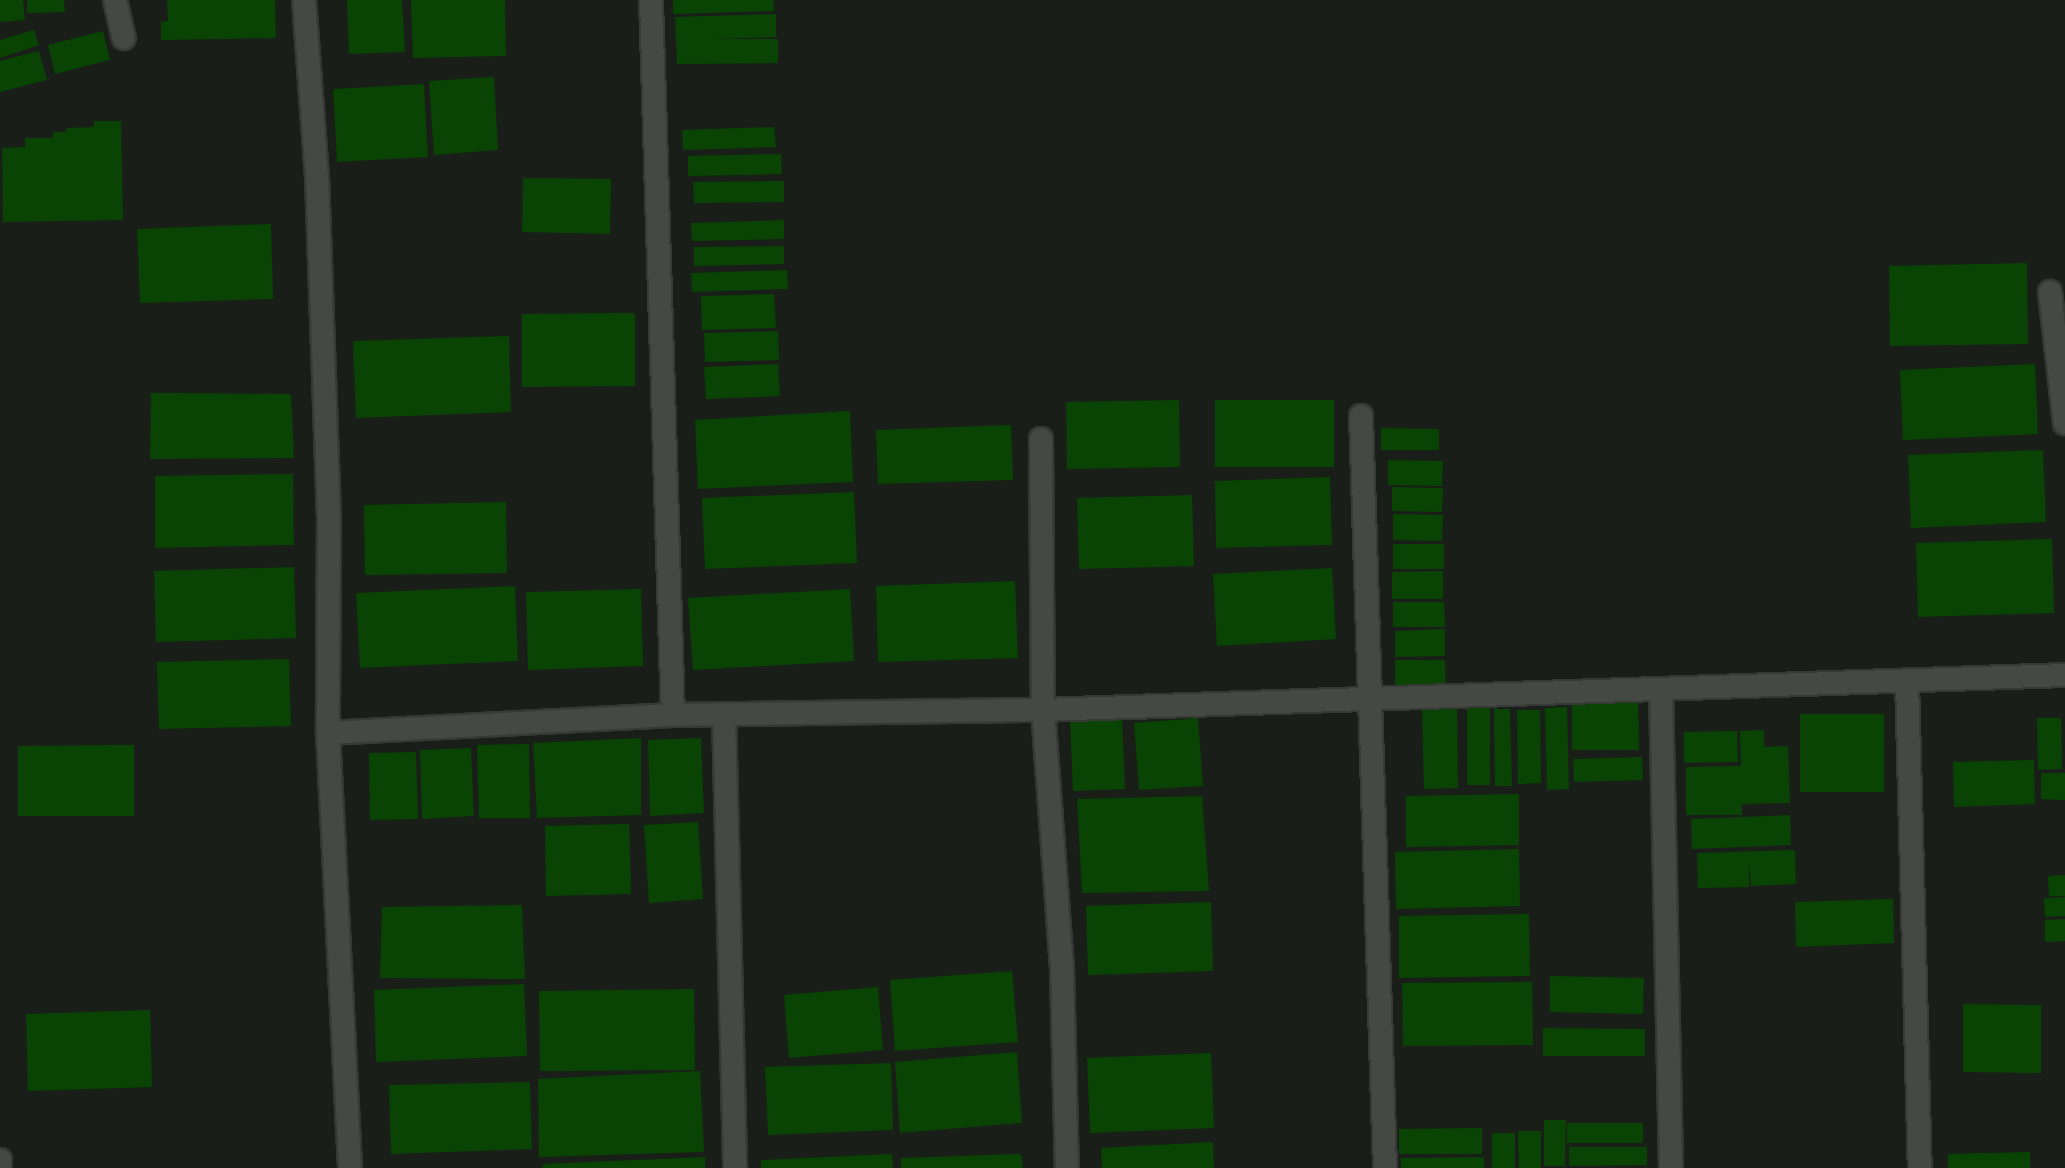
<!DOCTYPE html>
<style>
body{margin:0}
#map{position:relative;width:2065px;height:1168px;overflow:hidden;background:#191e18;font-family:"Roboto Condensed",sans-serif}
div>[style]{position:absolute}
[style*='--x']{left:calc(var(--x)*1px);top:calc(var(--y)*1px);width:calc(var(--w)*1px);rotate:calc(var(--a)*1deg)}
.building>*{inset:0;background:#094404}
.roads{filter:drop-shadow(2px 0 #363935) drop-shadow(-2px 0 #363935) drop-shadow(0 2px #363935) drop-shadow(0 -2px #363935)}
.minor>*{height:22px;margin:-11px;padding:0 11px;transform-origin:11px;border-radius:11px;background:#444a43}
span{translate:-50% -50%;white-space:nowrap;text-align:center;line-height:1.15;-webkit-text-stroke:8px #10150f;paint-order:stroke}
</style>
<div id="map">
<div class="building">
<i style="clip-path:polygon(0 0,23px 0,25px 20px,0 22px)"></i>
<i style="clip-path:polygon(27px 0,64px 0,65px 12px,27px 13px)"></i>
<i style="clip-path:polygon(167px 0,275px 0,276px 38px,161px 40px,161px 22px,168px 21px)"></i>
<i style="clip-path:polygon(347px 0,402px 0,405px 52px,349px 54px)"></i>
<i style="clip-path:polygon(411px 0,505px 0,506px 56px,413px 58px)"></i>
<i style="clip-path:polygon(673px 0,773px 0,774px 11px,673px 14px)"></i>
<i style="clip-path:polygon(776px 14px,776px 37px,712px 39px,778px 39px,778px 63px,677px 64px,675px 17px)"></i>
<i style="clip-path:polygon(34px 30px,39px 45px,0 58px,0 40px)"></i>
<i style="clip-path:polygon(103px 31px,110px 60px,55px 74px,48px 45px)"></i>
<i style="clip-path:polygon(39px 51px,47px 80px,0 92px,0 61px)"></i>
<i style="clip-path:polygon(494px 77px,498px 150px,434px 155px,429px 81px)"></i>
<i style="clip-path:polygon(424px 84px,428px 157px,337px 162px,333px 89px)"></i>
<i style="clip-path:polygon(94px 121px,121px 121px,123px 220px,3px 222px,2px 148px,25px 147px,25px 138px,53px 138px,53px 132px,66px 132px,66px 128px,94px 127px)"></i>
<i style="clip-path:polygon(774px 127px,776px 147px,683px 150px,682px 130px)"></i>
<i style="clip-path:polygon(781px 154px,782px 174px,688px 176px,688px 156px)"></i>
<i style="clip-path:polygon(523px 178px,611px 179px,610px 234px,522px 232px)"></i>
<i style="clip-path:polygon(784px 181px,784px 202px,694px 203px,693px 182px)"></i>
<i style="clip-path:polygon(784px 220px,784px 239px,692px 241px,691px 223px)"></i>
<i style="clip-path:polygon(271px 224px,273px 299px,140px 303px,137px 229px)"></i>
<i style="clip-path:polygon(784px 246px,784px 264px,694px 266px,694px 247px)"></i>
<i style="clip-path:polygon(2027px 263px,2028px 344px,1890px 346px,1889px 266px)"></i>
<i style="clip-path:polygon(787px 270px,788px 289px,692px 292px,691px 273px)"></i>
<i style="clip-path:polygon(774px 294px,776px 328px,702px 330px,701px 296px)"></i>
<i style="clip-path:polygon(635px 313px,635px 386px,522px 387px,522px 314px)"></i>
<i style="clip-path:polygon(778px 331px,779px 360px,705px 362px,704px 333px)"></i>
<i style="clip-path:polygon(509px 336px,511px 412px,356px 418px,353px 341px)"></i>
<i style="clip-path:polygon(778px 364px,780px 396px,706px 399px,704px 367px)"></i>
<i style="clip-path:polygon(2035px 364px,2038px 434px,1903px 440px,1900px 370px)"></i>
<i style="clip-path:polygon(151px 393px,291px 394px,294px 458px,150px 459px)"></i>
<i style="clip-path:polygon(1179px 400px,1180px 467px,1067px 469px,1066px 402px)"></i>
<i style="clip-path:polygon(1215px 400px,1334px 400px,1334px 467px,1215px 467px)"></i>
<i style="clip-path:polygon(850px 411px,853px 482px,698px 489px,695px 420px)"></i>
<i style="clip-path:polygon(1011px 425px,1013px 480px,878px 484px,876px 430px)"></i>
<i style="clip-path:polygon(1381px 428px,1439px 429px,1439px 450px,1381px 450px)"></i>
<i style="clip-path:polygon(2043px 450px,2046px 522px,1911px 528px,1908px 455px)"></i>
<i style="clip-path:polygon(1388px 460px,1443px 461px,1442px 486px,1388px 485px)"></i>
<i style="clip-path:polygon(293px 474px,294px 545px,155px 548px,155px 476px)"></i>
<i style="clip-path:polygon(1330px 477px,1332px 545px,1216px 548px,1215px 481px)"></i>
<i style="clip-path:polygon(1392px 487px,1443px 488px,1442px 512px,1392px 511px)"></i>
<i style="clip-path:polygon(854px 492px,857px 563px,705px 569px,702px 498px)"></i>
<i style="clip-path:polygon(1192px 495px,1194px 566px,1079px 569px,1077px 498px)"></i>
<i style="clip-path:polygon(506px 502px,507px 573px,365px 575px,364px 505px)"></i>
<i style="clip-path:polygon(1393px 514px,1443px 515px,1442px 541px,1393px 540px)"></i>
<i style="clip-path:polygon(2052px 539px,2054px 613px,1918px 617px,1916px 543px)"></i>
<i style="clip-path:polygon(1393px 544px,1444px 544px,1444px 569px,1393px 569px)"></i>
<i style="clip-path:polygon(294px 567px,296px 638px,156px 642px,154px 571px)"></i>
<i style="clip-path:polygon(1332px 568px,1336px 639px,1217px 646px,1213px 574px)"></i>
<i style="clip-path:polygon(1443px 571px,1443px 599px,1392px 599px,1392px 572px)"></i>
<i style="clip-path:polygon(1015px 581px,1018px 658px,878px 662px,876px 586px)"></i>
<i style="clip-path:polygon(515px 586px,518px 661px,360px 668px,356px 593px)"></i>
<i style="clip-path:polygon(641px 589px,643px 666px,528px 670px,526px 592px)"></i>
<i style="clip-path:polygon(850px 589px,854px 661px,693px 670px,688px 598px)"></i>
<i style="clip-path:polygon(1393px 602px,1444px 602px,1445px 627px,1393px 627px)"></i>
<i style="clip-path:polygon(1445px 629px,1445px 656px,1395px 657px,1395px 631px)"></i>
<i style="clip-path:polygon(289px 659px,291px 726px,159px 729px,157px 662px)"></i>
<i style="clip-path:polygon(1395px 660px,1445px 660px,1446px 690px,1395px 690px)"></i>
<i style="clip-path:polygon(1572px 699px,1638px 699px,1639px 750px,1572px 750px)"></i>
<i style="clip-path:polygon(1467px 706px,1490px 706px,1490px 785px,1467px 785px)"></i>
<i style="clip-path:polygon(1422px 707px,1457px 707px,1458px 788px,1424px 789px)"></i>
<i style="clip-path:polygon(1567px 707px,1569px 789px,1547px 790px,1545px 708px)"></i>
<i style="clip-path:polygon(1494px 709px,1510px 709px,1512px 786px,1495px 786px)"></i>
<i style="clip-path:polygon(1517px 710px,1540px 710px,1541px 783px,1518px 784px)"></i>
<i style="clip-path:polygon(1800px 714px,1884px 714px,1884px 792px,1800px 792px)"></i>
<i style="clip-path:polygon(1122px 716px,1125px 789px,1073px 791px,1070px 718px)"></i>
<i style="clip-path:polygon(1198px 718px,1203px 786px,1139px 790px,1134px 723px)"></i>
<i style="clip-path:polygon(2037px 718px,2061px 718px,2062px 769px,2038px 770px)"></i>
<i style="clip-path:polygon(1764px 730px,1764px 747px,1788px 746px,1790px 803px,1742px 804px,1742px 815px,1686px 815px,1686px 767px,1741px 766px,1740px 731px)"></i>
<i style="clip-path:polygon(1737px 731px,1738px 762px,1684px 763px,1684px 732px)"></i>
<i style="clip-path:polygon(641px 738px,641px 815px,537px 818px,533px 743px)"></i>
<i style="clip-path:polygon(701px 738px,704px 813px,650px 816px,648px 740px)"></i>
<i style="clip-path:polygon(529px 744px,530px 818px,479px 818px,477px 745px)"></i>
<i style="clip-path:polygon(134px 745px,134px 816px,18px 816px,18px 746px)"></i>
<i style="clip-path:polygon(471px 748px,474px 816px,422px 819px,420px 750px)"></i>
<i style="clip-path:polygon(416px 752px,418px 819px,370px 820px,369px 753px)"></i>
<i style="clip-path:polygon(1642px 757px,1643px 780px,1574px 782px,1573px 759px)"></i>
<i style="clip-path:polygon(2034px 760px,2035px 804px,1954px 807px,1953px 762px)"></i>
<i style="clip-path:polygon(2041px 773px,2065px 773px,2065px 800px,2041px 799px)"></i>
<i style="clip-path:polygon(1519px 794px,1519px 845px,1406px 847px,1406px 796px)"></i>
<i style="clip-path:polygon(1202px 796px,1209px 891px,1082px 893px,1077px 799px)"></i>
<i style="clip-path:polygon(1790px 815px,1791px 845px,1692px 849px,1691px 819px)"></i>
<i style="clip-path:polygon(698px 822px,703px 899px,649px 903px,644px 825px)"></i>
<i style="clip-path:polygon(629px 824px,631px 894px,546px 896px,545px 826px)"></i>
<i style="clip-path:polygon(1519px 849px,1520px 906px,1396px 909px,1395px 852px)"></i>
<i style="clip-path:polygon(1795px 850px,1796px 884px,1751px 886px,1749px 861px,1749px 887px,1698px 888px,1697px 853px)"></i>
<i style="clip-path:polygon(2065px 875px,2065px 896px,2049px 896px,2048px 876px)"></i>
<i style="clip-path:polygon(2065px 897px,2065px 916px,2045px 917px,2044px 898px)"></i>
<i style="clip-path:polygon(1893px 899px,1894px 943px,1796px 947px,1795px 902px)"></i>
<i style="clip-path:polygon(1211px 902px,1213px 971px,1088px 975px,1086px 906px)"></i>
<i style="clip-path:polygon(522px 905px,525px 979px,380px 978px,382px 907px)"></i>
<i style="clip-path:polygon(1529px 914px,1530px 976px,1399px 978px,1399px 916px)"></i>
<i style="clip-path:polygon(2065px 919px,2065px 941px,2045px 942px,2045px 920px)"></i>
<i style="clip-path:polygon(1012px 971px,1018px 1042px,895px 1051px,890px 980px)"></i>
<i style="clip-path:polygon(1550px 976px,1644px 978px,1643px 1014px,1550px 1012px)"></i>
<i style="clip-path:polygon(1532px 982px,1533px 1045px,1403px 1046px,1402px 983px)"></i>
<i style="clip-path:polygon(524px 984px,527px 1056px,376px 1062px,374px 990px)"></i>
<i style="clip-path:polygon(878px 987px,883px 1050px,789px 1058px,784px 995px)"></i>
<i style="clip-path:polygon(694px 989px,695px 1070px,540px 1071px,539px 991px)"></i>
<i style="clip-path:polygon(1963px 1004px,2041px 1005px,2041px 1073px,1963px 1072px)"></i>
<i style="clip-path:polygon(150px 1010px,152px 1087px,28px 1091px,26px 1014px)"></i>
<i style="clip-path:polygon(1543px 1028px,1645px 1029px,1645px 1056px,1543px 1056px)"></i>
<i style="clip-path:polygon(1017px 1052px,1022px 1123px,900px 1133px,895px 1062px)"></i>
<i style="clip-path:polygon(1211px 1053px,1214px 1128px,1090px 1133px,1087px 1058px)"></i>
<i style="clip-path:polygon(891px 1063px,893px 1130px,768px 1135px,765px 1067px)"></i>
<i style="clip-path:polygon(700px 1071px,704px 1152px,539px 1157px,538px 1079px)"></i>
<i style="clip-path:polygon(530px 1082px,532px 1149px,391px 1154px,389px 1085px)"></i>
<i style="clip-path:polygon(1544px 1120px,1566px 1120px,1565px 1166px,1544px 1166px)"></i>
<i style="clip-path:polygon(1567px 1123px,1643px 1123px,1643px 1143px,1567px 1143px)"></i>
<i style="clip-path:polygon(1482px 1128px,1482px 1154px,1399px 1154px,1399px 1129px)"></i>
<i style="clip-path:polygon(1518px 1131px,1541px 1131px,1541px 1168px,1519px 1168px)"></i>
<i style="clip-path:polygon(1492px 1133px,1515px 1133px,1515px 1168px,1492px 1168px)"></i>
<i style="clip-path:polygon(1213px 1142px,1214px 1168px,1102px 1168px,1101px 1148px)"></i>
<i style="clip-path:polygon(1569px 1147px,1647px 1147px,1647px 1165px,1569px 1166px)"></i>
<i style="clip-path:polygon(2030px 1152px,2030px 1168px,1948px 1168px,1948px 1154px)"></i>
<i style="clip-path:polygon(892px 1154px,893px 1168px,761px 1168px,761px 1160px)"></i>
<i style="clip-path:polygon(1021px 1154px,1023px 1168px,901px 1168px,901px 1158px)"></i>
<i style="clip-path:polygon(705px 1157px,705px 1168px,543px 1168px,543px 1164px)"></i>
<i style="clip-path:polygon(1484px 1157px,1484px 1168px,1401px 1168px,1401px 1158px)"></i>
</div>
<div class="roads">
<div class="minor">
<i style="--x:115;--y:0;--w:39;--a:77"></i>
<i style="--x:304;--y:0;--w:176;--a:85.8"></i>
<i style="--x:317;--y:176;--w:337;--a:88"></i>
<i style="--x:329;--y:513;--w:220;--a:90.3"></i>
<i style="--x:328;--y:733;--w:436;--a:87.1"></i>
<i style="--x:651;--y:0;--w:715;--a:88.24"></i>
<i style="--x:673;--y:715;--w:370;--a:-0.8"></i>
<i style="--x:1043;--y:710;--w:260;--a:85.8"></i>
<i style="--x:1062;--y:969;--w:199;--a:88.6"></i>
<i style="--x:2050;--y:292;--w:132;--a:83.5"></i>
<i style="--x:1361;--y:416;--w:752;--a:88.17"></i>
<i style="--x:1041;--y:439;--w:271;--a:89.6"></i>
<i style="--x:1043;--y:710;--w:1023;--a:-1.96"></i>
<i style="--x:1907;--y:680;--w:488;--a:88.5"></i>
<i style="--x:1661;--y:689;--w:479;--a:88.8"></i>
<i style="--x:724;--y:714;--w:454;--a:88.6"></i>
<i style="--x:328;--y:733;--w:345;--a:-3"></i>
<i style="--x:0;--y:1160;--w:8;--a:90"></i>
</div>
</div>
</div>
